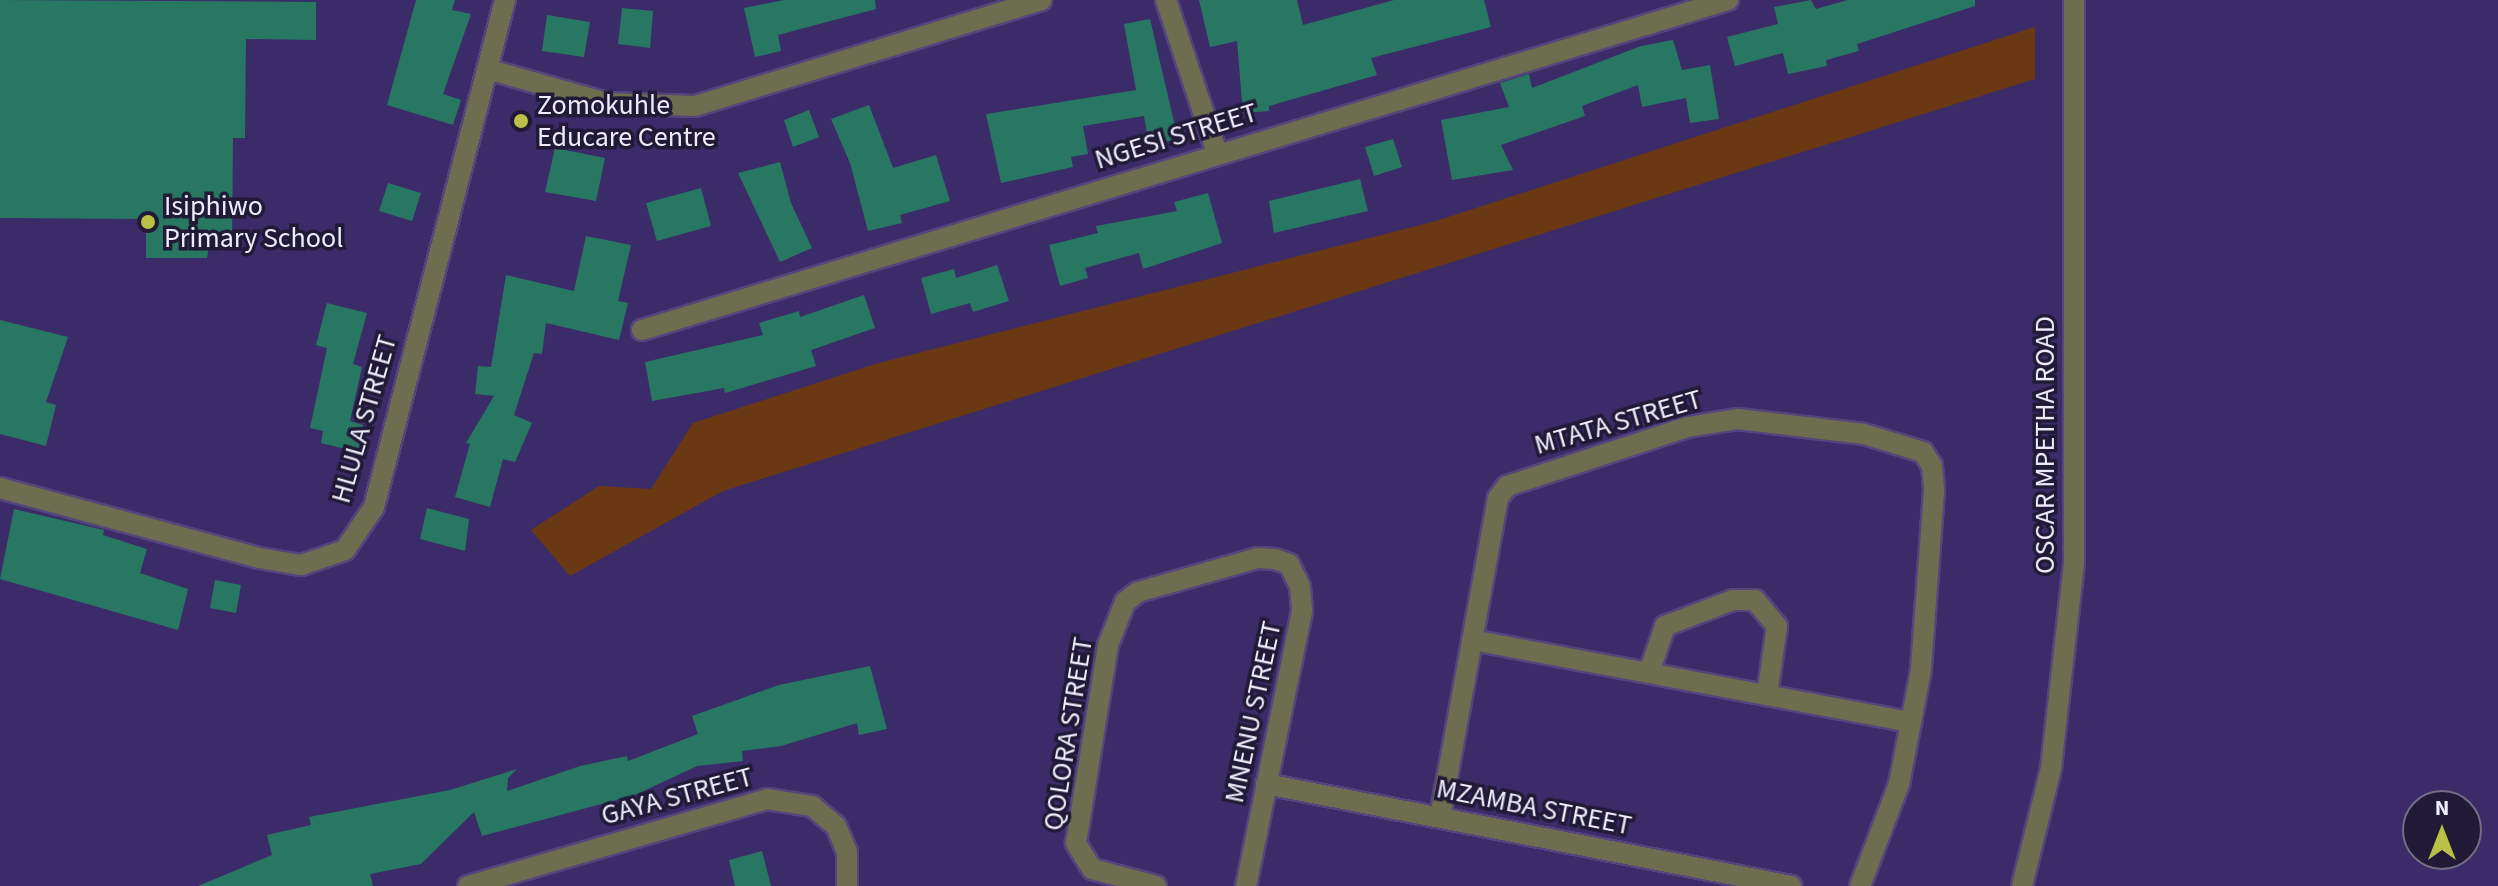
<!DOCTYPE html>
<style>
body{margin:0}
#map{position:relative;width:2498px;height:886px;overflow:hidden;background:#3b2b69;font-family:"Source Sans 3",sans-serif}
div>[style]{position:absolute}
[style*='--x']{left:calc(var(--x)*1px);top:calc(var(--y)*1px);width:calc(var(--w)*1px);rotate:calc(var(--a)*1deg)}
.green>*{inset:0;background:#6b3814}
.building>*{inset:0;background:#287762}
.roads{filter:drop-shadow(2px 0 #54467d) drop-shadow(-2px 0 #54467d) drop-shadow(0 2px #54467d) drop-shadow(0 -2px #54467d)}
.minor>*{height:20px;margin:-10px;padding:0 10px;transform-origin:10px;border-radius:10px;background:#6c6e4f}
.dots>*{width:22px;height:22px;translate:-50% -50%;box-sizing:border-box;border:4px solid #201a36;border-radius:50%}
span{translate:-50% -50%;white-space:nowrap;text-align:center;line-height:1.15;-webkit-text-stroke:7px #201a36;paint-order:stroke}
.poi-label{font-size:28px;color:#eeecfb}
.left{translate:0 -50%;text-align:left}
.street-label{font-size:28px;color:#eeecfb}
.north{position:absolute;left:2402px;top:790px;width:80px;height:80px;box-sizing:border-box;background:#201a36;border:2px solid #726e85;border-radius:50%;rotate:0deg;font-size:22px;font-weight:700;line-height:32px;text-align:center;color:#eeecfb}
.north::after{content:'';display:block;margin:auto;width:28px;height:36px;background:#bac045;clip-path:polygon(50% 0,100% 100%,50% 72%,0 100%)}
</style>
<div id="map">
<div class="green">
<i style="clip-path:polygon(2035px 27px,2035px 79px,723px 491px,570px 576px,531px 530px,599px 486px,651px 489px,693px 423px,875px 364px,1436px 221px)"></i>
</div>
<div class="building">
<i style="clip-path:polygon(0 0,316px 2px,316px 40px,246px 39px,245px 138px,233px 138px,232px 245px,210px 242px,207px 258px,146px 258px,146px 219px,0 218px)"></i>
<i style="clip-path:polygon(416px 0,455px 0,452px 10px,471px 14px,443px 94px,461px 100px,453px 125px,387px 105px)"></i>
<i style="clip-path:polygon(784px 0,875px 0,876px 9px,778px 35px,781px 51px,755px 57px,744px 8px)"></i>
<i style="clip-path:polygon(1199px 0,1297px 0,1303px 25px,1394px 0,1484px 0,1491px 27px,1371px 58px,1377px 75px,1269px 106px,1269px 111px,1243px 113px,1237px 41px,1210px 47px)"></i>
<i style="clip-path:polygon(1811px 0,1816px 9px,1848px 0,1975px 0,1975px 6px,1857px 44px,1859px 51px,1826px 60px,1827px 66px,1788px 74px,1783px 53px,1735px 66px,1727px 37px,1778px 24px,1774px 7px)"></i>
<i style="clip-path:polygon(622px 8px,653px 11px,650px 48px,618px 44px)"></i>
<i style="clip-path:polygon(547px 15px,590px 22px,584px 57px,542px 51px)"></i>
<i style="clip-path:polygon(1150px 19px,1178px 139px,1149px 145px,1144px 116px,1083px 126px,1088px 154px,1071px 157px,1073px 167px,1001px 183px,986px 114px,1136px 90px,1124px 24px)"></i>
<i style="clip-path:polygon(1673px 40px,1682px 70px,1710px 65px,1719px 119px,1690px 123px,1686px 98px,1642px 107px,1638px 85px,1582px 106px,1585px 116px,1501px 145px,1513px 170px,1452px 180px,1441px 120px,1509px 107px,1500px 83px,1529px 74px,1532px 88px,1641px 46px)"></i>
<i style="clip-path:polygon(869px 105px,893px 168px,936px 155px,950px 201px,900px 215px,902px 223px,868px 231px,850px 163px,831px 119px)"></i>
<i style="clip-path:polygon(809px 110px,819px 137px,793px 147px,784px 120px)"></i>
<i style="clip-path:polygon(1393px 139px,1402px 167px,1374px 176px,1365px 147px)"></i>
<i style="clip-path:polygon(555px 148px,605px 158px,596px 201px,545px 192px)"></i>
<i style="clip-path:polygon(780px 162px,791px 203px,812px 248px,780px 262px,738px 173px)"></i>
<i style="clip-path:polygon(1360px 179px,1368px 211px,1274px 233px,1269px 201px)"></i>
<i style="clip-path:polygon(388px 183px,421px 193px,412px 221px,379px 211px)"></i>
<i style="clip-path:polygon(701px 188px,711px 226px,657px 241px,646px 203px)"></i>
<i style="clip-path:polygon(1208px 193px,1222px 243px,1143px 269px,1139px 253px,1085px 268px,1088px 278px,1060px 286px,1049px 245px,1098px 233px,1096px 226px,1177px 211px,1174px 202px)"></i>
<i style="clip-path:polygon(586px 236px,631px 245px,618px 301px,628px 303px,619px 340px,546px 323px,542px 354px,534px 353px,514px 415px,532px 423px,515px 462px,503px 459px,490px 507px,455px 497px,470px 444px,466px 443px,494px 396px,475px 394px,478px 366px,491px 367px,506px 275px,574px 291px)"></i>
<i style="clip-path:polygon(997px 265px,1009px 301px,973px 312px,970px 303px,931px 314px,921px 278px,954px 269px,956px 278px)"></i>
<i style="clip-path:polygon(864px 295px,875px 328px,811px 350px,816px 366px,725px 393px,724px 388px,652px 401px,645px 362px,763px 335px,759px 323px,799px 311px,800px 317px)"></i>
<i style="clip-path:polygon(327px 303px,367px 313px,353px 364px,362px 367px,350px 421px,363px 425px,358px 452px,321px 443px,323px 431px,310px 428px,327px 348px,316px 345px)"></i>
<i style="clip-path:polygon(0 320px,68px 337px,46px 402px,56px 405px,46px 446px,0 434px)"></i>
<i style="clip-path:polygon(427px 508px,469px 519px,465px 551px,420px 539px)"></i>
<i style="clip-path:polygon(14px 509px,104px 530px,103px 535px,147px 549px,140px 573px,188px 589px,178px 630px,0 579px)"></i>
<i style="clip-path:polygon(215px 580px,241px 585px,236px 613px,210px 608px)"></i>
<i style="clip-path:polygon(870px 666px,887px 729px,859px 735px,857px 723px,781px 746px,742px 751px,743px 761px,697px 766px,635px 795px,482px 836px,474px 812px,421px 864px,370px 874px,373px 886px,198px 886px,272px 855px,267px 835px,311px 825px,309px 817px,450px 790px,517px 769px,508px 778px,507px 791px,580px 766px,627px 756px,628px 761px,698px 734px,692px 716px,779px 685px)"></i>
<i style="clip-path:polygon(762px 851px,771px 886px,735px 886px,729px 860px)"></i>
</div>
<div class="roads">
<div class="minor">
<i style="--x:1166;--y:0;--w:161;--a:71.6"></i>
<i style="--x:487;--y:69;--w:124;--a:15.9"></i>
<i style="--x:606;--y:103;--w:89;--a:1.9"></i>
<i style="--x:695;--y:106;--w:362;--a:-17"></i>
<i style="--x:642;--y:330;--w:1135;--a:-16.9"></i>
<i style="--x:0;--y:488;--w:268;--a:15.1"></i>
<i style="--x:259;--y:558;--w:43;--a:9.5"></i>
<i style="--x:301;--y:565;--w:46;--a:-18.8"></i>
<i style="--x:345;--y:550;--w:52;--a:-56"></i>
<i style="--x:374;--y:507;--w:524;--a:-75.51"></i>
<i style="--x:1472;--y:640;--w:447;--a:10.6"></i>
<i style="--x:1649;--y:673;--w:50;--a:-71.2"></i>
<i style="--x:1665;--y:626;--w:73;--a:-20.9"></i>
<i style="--x:1733;--y:600;--w:22;--a:0"></i>
<i style="--x:1755;--y:600;--w:34;--a:50"></i>
<i style="--x:1777;--y:626;--w:70;--a:98.2"></i>
<i style="--x:1266;--y:784;--w:535;--a:10.99"></i>
<i style="--x:1440;--y:817;--w:324;--a:-79.7"></i>
<i style="--x:1498;--y:498;--w:15;--a:-53"></i>
<i style="--x:1507;--y:486;--w:190;--a:-18.1"></i>
<i style="--x:1688;--y:427;--w:51;--a:-9.1"></i>
<i style="--x:1738;--y:419;--w:127;--a:6.8"></i>
<i style="--x:1864;--y:434;--w:62;--a:17"></i>
<i style="--x:1923;--y:452;--w:17;--a:57"></i>
<i style="--x:1932;--y:466;--w:25;--a:85"></i>
<i style="--x:1934;--y:491;--w:179;--a:94.2"></i>
<i style="--x:1921;--y:670;--w:116;--a:100.9"></i>
<i style="--x:1899;--y:784;--w:109;--a:110.9"></i>
<i style="--x:468;--y:886;--w:311;--a:-16.2"></i>
<i style="--x:767;--y:799;--w:46;--a:8.8"></i>
<i style="--x:812;--y:806;--w:31;--a:40"></i>
<i style="--x:836;--y:826;--w:28;--a:67"></i>
<i style="--x:847;--y:852;--w:34;--a:90"></i>
<i style="--x:1156;--y:886;--w:66;--a:-165.1"></i>
<i style="--x:1092;--y:869;--w:31;--a:-122"></i>
<i style="--x:1076;--y:843;--w:201;--a:-80.8"></i>
<i style="--x:1108;--y:645;--w:46;--a:-68.4"></i>
<i style="--x:1125;--y:602;--w:16;--a:-38"></i>
<i style="--x:1138;--y:592;--w:124;--a:-15.9"></i>
<i style="--x:1257;--y:558;--w:18;--a:3"></i>
<i style="--x:1275;--y:559;--w:15;--a:20"></i>
<i style="--x:1289;--y:564;--w:25;--a:64"></i>
<i style="--x:1300;--y:587;--w:24;--a:85"></i>
<i style="--x:1302;--y:611;--w:281;--a:101.5"></i>
<i style="--x:2022;--y:886;--w:122;--a:-76.2"></i>
<i style="--x:2051;--y:768;--w:207;--a:-83.6"></i>
<i style="--x:2074;--y:562;--w:562;--a:-90"></i>
</div>
</div>
<div class="dots">
<i style="left:521px;top:121px;background:#bac045"></i>
<i style="left:148px;top:222px;background:#bac045"></i>
</div>
<div class="poi-label">
<span class="left" style="left:537px;top:121px">Zomokuhle<br>Educare Centre</span>
<span class="left" style="left:164px;top:222px">Isiphiwo<br>Primary School</span>
</div>
<div class="street-label">
<span style="left:1176px;top:136px;rotate:-17deg">NGESI STREET</span>
<span style="left:364px;top:419px;rotate:-74deg">HLULA STREET</span>
<span style="left:1618px;top:422px;rotate:-16deg">MTATA STREET</span>
<span style="left:2045px;top:445px;rotate:-90deg">OSCAR MPETHA ROAD</span>
<span style="left:1253px;top:712px;rotate:-78deg">MNENU STREET</span>
<span style="left:1068px;top:734px;rotate:-81deg">QOLORA STREET</span>
<span style="left:677px;top:796px;rotate:-15deg">GAYA STREET</span>
<span style="left:1534px;top:807px;rotate:11deg">MZAMBA STREET</span>
</div>
<div class="north">N</div>
</div>
